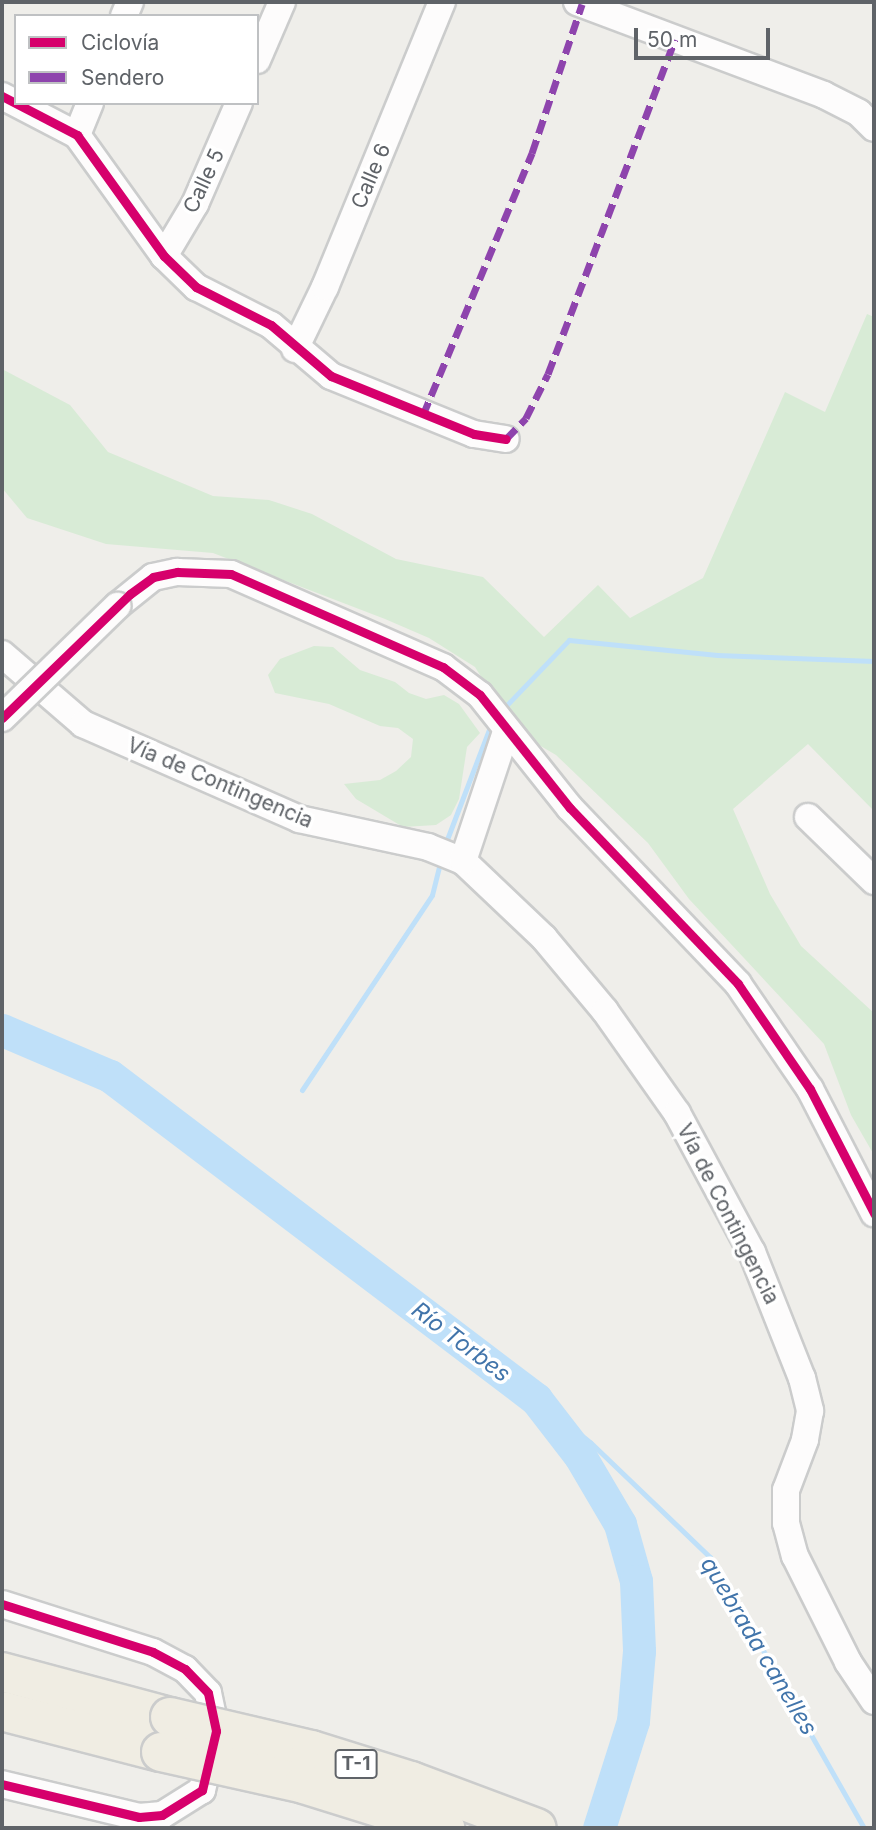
<!DOCTYPE html>
<meta charset="utf-8">
<style>
body{margin:0}
#map{position:relative;width:876px;height:1830px;overflow:hidden;background:#efeeea;font-family:Inter,sans-serif}
div>[style]{position:absolute}
[style*='--x']{left:calc(var(--x)*1px);top:calc(var(--y)*1px);width:calc(var(--w)*1px);rotate:calc(var(--a)*1deg)}
.green>*{inset:0;background:#d8ebd6}
.stream>*{height:5px;margin:-2.5px;padding:0 2.5px;transform-origin:2.5px;border-radius:2.5px;background:#bfe0f9}
.river>*{height:33px;margin:-16.5px;padding:0 16.5px;transform-origin:16.5px;border-radius:16.5px;background:#bfe0f9}
.roads{filter:drop-shadow(2px 0 #cbcccc) drop-shadow(-2px 0 #cbcccc) drop-shadow(0 2px #cbcccc) drop-shadow(0 -2px #cbcccc)}
.minor>*{height:26px;margin:-13px;padding:0 13px;transform-origin:13px;border-radius:13px;background:#fdfcfc}
.highway>*{height:38px;margin:-19px;padding:0 19px;transform-origin:19px;border-radius:19px;background:#f0ede3}
.bridges{filter:drop-shadow(2px 0 #cbcccc) drop-shadow(-2px 0 #cbcccc) drop-shadow(0 2px #cbcccc) drop-shadow(0 -2px #cbcccc)}
.minor-bridge>*{height:26px;margin:-13px;padding:0 13px;transform-origin:13px;border-radius:13px;background:#fdfcfc}
.highway-bridge>*{height:38px;margin:-19px;padding:0 19px;transform-origin:19px;border-radius:19px;background:#f0ede3}
.quiet>*{height:7px;margin-top:-3.5px;transform-origin:0;background:repeating-linear-gradient(90deg,#8e44ad 0 14px,transparent 0 21px)}
.cycleway>*{height:9px;margin:-4.5px;padding:0 4.5px;transform-origin:4.5px;border-radius:4.5px;background:#d6006c}
span{translate:-50% -50%;white-space:nowrap;text-align:center;line-height:1.15;-webkit-text-stroke:7px #fff;paint-order:stroke}
.shield-label span{padding:2px 5px;background:#fff;border:2px solid;border-radius:5px;-webkit-text-stroke-width:0}
.shield-label{font-size:19px;color:#5f6368;font-weight:700}
.street-label{font-size:21px;color:#5f6368}
.water-label{font-size:23px;color:#4174aa;font-style:italic}
.frame{position:absolute;inset:0;border:4px solid #5f6368;pointer-events:none}
.legend{position:absolute;left:14px;top:14px;width:245px;height:91px;box-sizing:border-box;background:#fff;border:2px solid #bfc1c3;margin:0;padding:9px 12px;list-style:none;font-size:21px;color:#5f6368}
.legend li{display:flex;align-items:center;gap:14px;height:35px}
.legend b{width:35px;border:2px solid #bfc1c3}
.scale{position:absolute;left:634px;top:28px;width:136px;height:32px;box-sizing:border-box;border:4px solid #5f6368;border-top:0;padding-left:9px;font-size:21px;line-height:24px;white-space:nowrap;color:#5f6368;-webkit-text-stroke:5px #fff;paint-order:stroke}
</style>
<div id="map">
<div class="green">
<i style="clip-path:polygon(867px 314px,874px 317px,874px 811px,808px 744px,733px 809px,770px 894px,801px 946px,874px 1013px,874px 1155px,851px 1115px,824px 1044px,689px 899px,648px 843px,556px 755px,515px 731px,475px 667px,429px 638px,385px 619px,213px 553px,106px 544px,27px 518px,2px 488px,2px 369px,70px 405px,108px 452px,213px 496px,269px 500px,312px 514px,396px 559px,483px 577px,544px 637px,598px 585px,630px 618px,703px 578px,785px 392px,825px 412px)"></i>
<i style="clip-path:polygon(314px 646px,333px 647px,360px 670px,395px 682px,409px 693px,426px 699px,444px 695px,459px 704px,480px 733px,467px 747px,459px 799px,451px 815px,436px 825px,403px 827px,356px 799px,344px 784px,380px 780px,396px 771px,411px 757px,413px 739px,398px 728px,380px 726px,329px 704px,275px 693px,268px 675px,280px 659px)"></i>
</div>
<div class="stream">
<i style="--x:502;--y:710;--w:97;--a:-46.3"></i>
<i style="--x:569;--y:640;--w:149;--a:5.8"></i>
<i style="--x:717;--y:655;--w:157;--a:2.2"></i>
<i style="--x:446;--y:842;--w:126;--a:-69.1"></i>
<i style="--x:302;--y:1090;--w:234;--a:-56.3"></i>
<i style="--x:432;--y:895;--w:32;--a:-76"></i>
<i style="--x:536;--y:1399;--w:70;--a:38.7"></i>
<i style="--x:591;--y:1443;--w:165;--a:43.8"></i>
<i style="--x:710;--y:1557;--w:312;--a:60.4"></i>
</div>
<div class="river">
<i style="--x:2;--y:1030;--w:117;--a:23.1"></i>
<i style="--x:110;--y:1076;--w:535;--a:37.17"></i>
<i style="--x:536;--y:1399;--w:72;--a:52.3"></i>
<i style="--x:580;--y:1456;--w:79;--a:59.5"></i>
<i style="--x:620;--y:1524;--w:59;--a:74.3"></i>
<i style="--x:636;--y:1581;--w:70;--a:87.5"></i>
<i style="--x:639;--y:1651;--w:70;--a:94.9"></i>
<i style="--x:633;--y:1721;--w:112;--a:107.6"></i>
</div>
<div class="roads">
<div class="minor">
<i style="--x:577;--y:2;--w:264;--a:20.6"></i>
<i style="--x:824;--y:95;--w:39;--a:27"></i>
<i style="--x:859;--y:113;--w:21;--a:45"></i>
<i style="--x:124;--y:16;--w:15;--a:-67"></i>
<i style="--x:257;--y:60;--w:63;--a:-66.7"></i>
<i style="--x:2;--y:96;--w:85;--a:27.5"></i>
<i style="--x:77;--y:135;--w:149;--a:54.3"></i>
<i style="--x:164;--y:256;--w:45;--a:44.1"></i>
<i style="--x:196;--y:287;--w:84;--a:26.9"></i>
<i style="--x:271;--y:325;--w:79;--a:40.4"></i>
<i style="--x:331;--y:376;--w:154;--a:22.1"></i>
<i style="--x:474;--y:434;--w:32;--a:9"></i>
<i style="--x:77;--y:135;--w:35;--a:-68"></i>
<i style="--x:164;--y:256;--w:61;--a:-59.2"></i>
<i style="--x:195;--y:204;--w:110;--a:-66.5"></i>
<i style="--x:295;--y:349;--w:69;--a:-64.2"></i>
<i style="--x:325;--y:287;--w:308;--a:-67.7"></i>
<i style="--x:117;--y:606;--w:46;--a:-38.9"></i>
<i style="--x:153;--y:577;--w:25;--a:-12"></i>
<i style="--x:177;--y:572;--w:54;--a:2.1"></i>
<i style="--x:231;--y:574;--w:232;--a:23.7"></i>
<i style="--x:443;--y:667;--w:46;--a:37.1"></i>
<i style="--x:480;--y:695;--w:144;--a:51.5"></i>
<i style="--x:570;--y:808;--w:243;--a:46.3"></i>
<i style="--x:738;--y:984;--w:127;--a:55.6"></i>
<i style="--x:810;--y:1089;--w:140;--a:62.7"></i>
<i style="--x:2;--y:654;--w:107;--a:40.8"></i>
<i style="--x:83;--y:724;--w:236;--a:23.7"></i>
<i style="--x:299;--y:819;--w:132;--a:12.2"></i>
<i style="--x:428;--y:847;--w:38;--a:22"></i>
<i style="--x:463;--y:861;--w:112;--a:43.5"></i>
<i style="--x:544;--y:938;--w:95;--a:50.1"></i>
<i style="--x:605;--y:1011;--w:125;--a:54.8"></i>
<i style="--x:677;--y:1113;--w:158;--a:61.7"></i>
<i style="--x:752;--y:1252;--w:136;--a:68.4"></i>
<i style="--x:802;--y:1378;--w:34;--a:76"></i>
<i style="--x:810;--y:1411;--w:29;--a:100"></i>
<i style="--x:805;--y:1440;--w:53;--a:110.8"></i>
<i style="--x:786;--y:1490;--w:33;--a:90"></i>
<i style="--x:786;--y:1523;--w:34;--a:75"></i>
<i style="--x:795;--y:1556;--w:119;--a:63.4"></i>
<i style="--x:848;--y:1662;--w:47;--a:56.3"></i>
<i style="--x:808;--y:817;--w:92;--a:44.1"></i>
<i style="--x:463;--y:861;--w:136;--a:-71.6"></i>
<i style="--x:2;--y:1604;--w:158;--a:17.6"></i>
<i style="--x:153;--y:1652;--w:36;--a:28"></i>
<i style="--x:185;--y:1669;--w:33;--a:46"></i>
<i style="--x:208;--y:1693;--w:39;--a:78"></i>
<i style="--x:216;--y:1731;--w:61;--a:103.3"></i>
<i style="--x:202;--y:1790;--w:47;--a:148"></i>
<i style="--x:162;--y:1815;--w:23;--a:175"></i>
<i style="--x:139;--y:1817;--w:141;--a:-166.5"></i>
</div>
<div class="highway">
<i style="--x:2;--y:1672;--w:174;--a:15"></i>
<i style="--x:2;--y:1711;--w:164;--a:14.5"></i>
</div>
</div>
<div class="bridges">
<div class="minor-bridge">
<i style="--x:2;--y:718;--w:161;--a:-44.2"></i>
</div>
<div class="highway-bridge">
<i style="--x:170;--y:1717;--w:145;--a:13.2"></i>
<i style="--x:311;--y:1750;--w:105;--a:17.2"></i>
<i style="--x:411;--y:1781;--w:134;--a:20.5"></i>
<i style="--x:161;--y:1752;--w:147;--a:12.6"></i>
<i style="--x:304;--y:1784;--w:148;--a:17.3"></i>
</div>
</div>
<div class="quiet">
<i style="--x:423;--y:415;--w:284;--a:-67.4"></i>
<i style="--x:532;--y:153;--w:157;--a:-71.4"></i>
<i style="--x:506;--y:439;--w:29;--a:-46"></i>
<i style="--x:526;--y:418;--w:49;--a:-63.4"></i>
<i style="--x:548;--y:374;--w:358;--a:-69.2"></i>
</div>
<div class="cycleway">
<i style="--x:2;--y:96;--w:85;--a:27.5"></i>
<i style="--x:77;--y:135;--w:149;--a:54.3"></i>
<i style="--x:164;--y:256;--w:45;--a:44.1"></i>
<i style="--x:196;--y:287;--w:84;--a:26.9"></i>
<i style="--x:271;--y:325;--w:79;--a:40.4"></i>
<i style="--x:331;--y:376;--w:154;--a:22.1"></i>
<i style="--x:474;--y:434;--w:32;--a:9"></i>
<i style="--x:2;--y:718;--w:178;--a:-44.1"></i>
<i style="--x:130;--y:594;--w:29;--a:-36"></i>
<i style="--x:153;--y:577;--w:25;--a:-12"></i>
<i style="--x:177;--y:572;--w:54;--a:2.1"></i>
<i style="--x:231;--y:574;--w:232;--a:23.7"></i>
<i style="--x:443;--y:667;--w:46;--a:37.1"></i>
<i style="--x:480;--y:695;--w:144;--a:51.5"></i>
<i style="--x:570;--y:808;--w:243;--a:46.3"></i>
<i style="--x:738;--y:984;--w:127;--a:55.6"></i>
<i style="--x:810;--y:1089;--w:140;--a:62.7"></i>
<i style="--x:2;--y:1604;--w:158;--a:17.6"></i>
<i style="--x:153;--y:1652;--w:36;--a:28"></i>
<i style="--x:185;--y:1669;--w:33;--a:46"></i>
<i style="--x:208;--y:1693;--w:39;--a:78"></i>
<i style="--x:216;--y:1731;--w:61;--a:103.3"></i>
<i style="--x:202;--y:1790;--w:47;--a:148"></i>
<i style="--x:162;--y:1815;--w:23;--a:175"></i>
<i style="--x:139;--y:1817;--w:141;--a:-166.5"></i>
</div>
<div class="shield-label">
<span style="left:356px;top:1764px">T-1</span>
</div>
<div class="street-label">
<span style="left:371px;top:176px;rotate:-67deg">Calle 6</span>
<span style="left:204px;top:181px;rotate:-65deg">Calle 5</span>
<span style="left:220px;top:783px;rotate:23deg">Vía de Contingencia</span>
<span style="left:728px;top:1214px;rotate:63deg">Vía de Contingencia</span>
</div>
<div class="water-label">
<span style="left:461px;top:1342px;rotate:37deg">Río Torbes</span>
<span style="left:759px;top:1646px;rotate:59deg">quebrada canelles</span>
</div>
<div class="frame"></div>
<ul class="legend">
<li><b style="height:9px;background:#d6006c"></b>Ciclovía</li>
<li><b style="height:9px;background:#8e44ad"></b>Sendero</li>
</ul>
<div class="scale">50 m</div>
</div>
